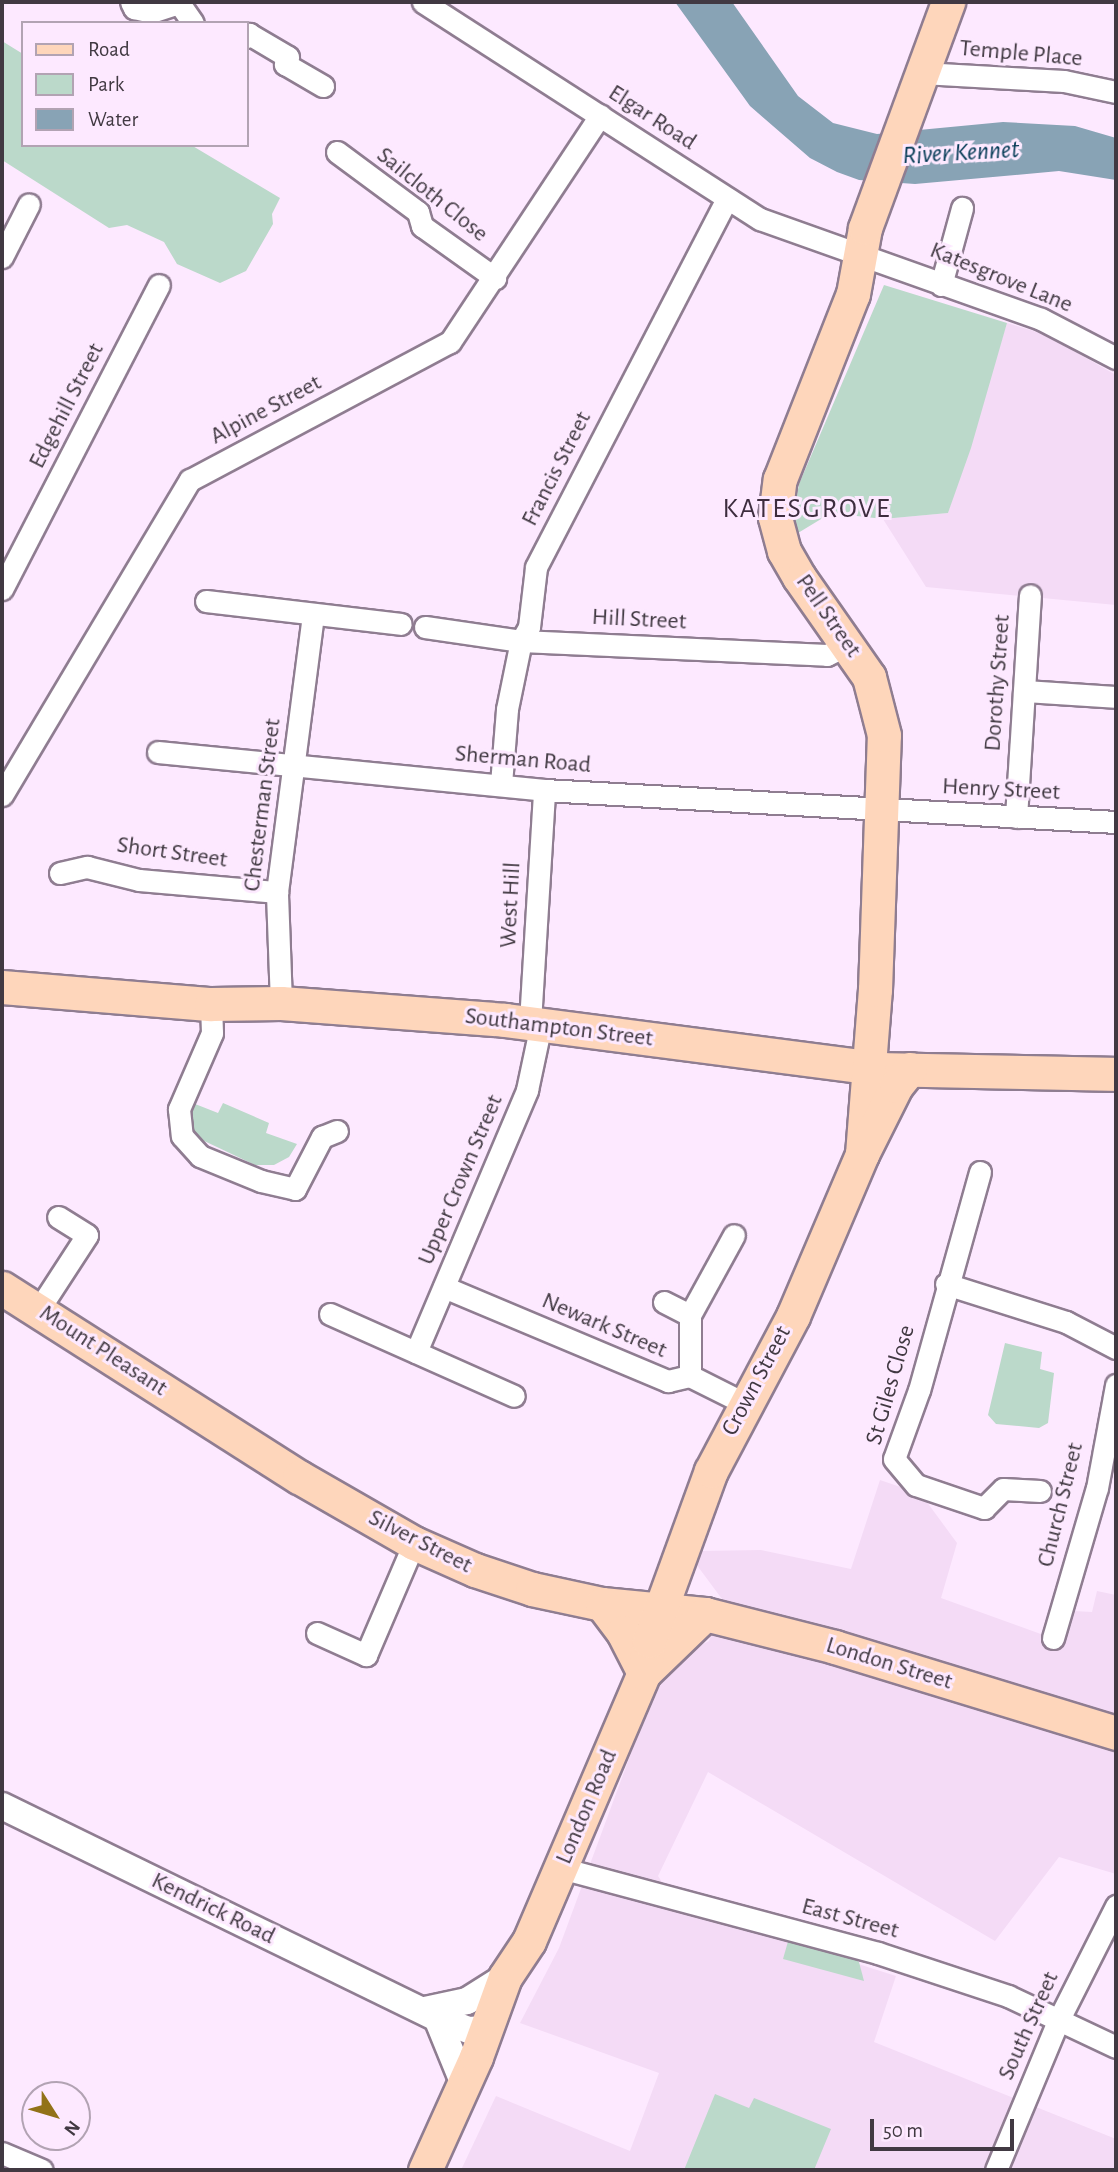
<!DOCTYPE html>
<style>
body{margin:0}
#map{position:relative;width:1118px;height:2172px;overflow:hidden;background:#fde9ff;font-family:"Alegreya Sans",sans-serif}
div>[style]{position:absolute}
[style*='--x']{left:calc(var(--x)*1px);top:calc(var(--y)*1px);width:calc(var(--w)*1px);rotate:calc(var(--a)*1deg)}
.built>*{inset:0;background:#f4dbf6}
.green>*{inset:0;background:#bbd9ca}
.water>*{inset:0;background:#88a3b5}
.roads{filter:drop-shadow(2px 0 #8f7d91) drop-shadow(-2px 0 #8f7d91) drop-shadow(0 2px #8f7d91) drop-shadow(0 -2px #8f7d91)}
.minor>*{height:21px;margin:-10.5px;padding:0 10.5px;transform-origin:10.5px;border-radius:10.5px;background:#fff}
.tertiary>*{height:26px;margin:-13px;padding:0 13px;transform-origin:13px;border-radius:13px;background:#fff}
.primary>*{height:33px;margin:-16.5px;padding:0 16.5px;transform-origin:16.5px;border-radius:16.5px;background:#fed6bb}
span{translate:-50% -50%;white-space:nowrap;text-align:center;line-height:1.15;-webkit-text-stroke:6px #fde9ff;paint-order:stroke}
.street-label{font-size:24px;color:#413942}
.water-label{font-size:26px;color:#013853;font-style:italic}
.quarter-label{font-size:28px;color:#3d2d3e;letter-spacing:2px}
.frame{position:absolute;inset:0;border:4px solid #413942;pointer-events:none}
.legend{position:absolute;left:21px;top:21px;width:228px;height:126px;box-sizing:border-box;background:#fde9ff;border:2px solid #b2a3b3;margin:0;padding:9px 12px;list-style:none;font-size:21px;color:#413942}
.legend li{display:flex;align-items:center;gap:14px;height:35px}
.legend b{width:35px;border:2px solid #b2a3b3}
.north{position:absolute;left:21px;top:2081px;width:70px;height:70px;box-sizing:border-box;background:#fde9ff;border:2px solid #b2a3b3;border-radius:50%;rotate:127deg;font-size:19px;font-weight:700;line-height:28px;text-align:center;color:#413942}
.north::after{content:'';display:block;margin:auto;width:24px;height:32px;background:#927218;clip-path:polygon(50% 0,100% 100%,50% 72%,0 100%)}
.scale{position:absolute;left:870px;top:2119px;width:144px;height:32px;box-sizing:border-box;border:4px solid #413942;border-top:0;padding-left:9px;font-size:21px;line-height:24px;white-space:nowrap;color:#413942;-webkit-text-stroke:5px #fde9ff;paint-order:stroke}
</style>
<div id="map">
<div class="built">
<i style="clip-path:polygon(1007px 323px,1044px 334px,1116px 375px,1116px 605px,926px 587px,883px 519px,948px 513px)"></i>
<i style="clip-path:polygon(880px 1480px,921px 1494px,957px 1543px,941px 1598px,1060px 1641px,1074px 1611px,1092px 1612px,1097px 1591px,1116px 1595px,1116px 1874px,1059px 1857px,995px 1941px,708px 1772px,658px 1876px,678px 1907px,896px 1976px,874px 2042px,1116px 2139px,1116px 2170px,461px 2170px,496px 2096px,630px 2151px,659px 2073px,520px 2023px,559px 1948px,664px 1664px,709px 1641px,722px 1599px,696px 1564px,700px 1551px,761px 1550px,851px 1569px)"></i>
</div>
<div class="green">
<i style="clip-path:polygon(2px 41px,23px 54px,23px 145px,191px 145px,280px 198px,272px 214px,273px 224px,246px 271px,220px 283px,177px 264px,164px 242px,127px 225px,109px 228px,2px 160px)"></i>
<i style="clip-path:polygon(884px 285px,1007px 323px,971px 448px,948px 513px,883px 519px,831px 513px,798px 533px,794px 511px,799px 484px)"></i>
<i style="clip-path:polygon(185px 1100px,218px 1113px,223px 1103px,269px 1123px,266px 1133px,297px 1144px,289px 1157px,274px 1165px,255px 1165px,200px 1139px,187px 1127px)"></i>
<i style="clip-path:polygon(1005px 1343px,1042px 1352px,1040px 1369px,1054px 1373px,1048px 1423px,1039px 1428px,996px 1424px,988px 1415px)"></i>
<i style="clip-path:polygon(789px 1938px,849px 1955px,859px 1962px,864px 1981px,783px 1959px)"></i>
<i style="clip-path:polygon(715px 2094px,749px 2108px,754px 2098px,831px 2129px,814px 2170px,684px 2170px)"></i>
</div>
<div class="water">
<i style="clip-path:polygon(675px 2px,732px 2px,798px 96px,833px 123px,877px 134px,1003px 122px,1075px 126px,1116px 138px,1116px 180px,1059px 171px,915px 184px,859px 180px,837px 172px,810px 158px,750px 106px)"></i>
</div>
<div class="roads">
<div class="minor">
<i style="--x:131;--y:2;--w:7;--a:63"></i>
<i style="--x:134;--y:8;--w:17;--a:13"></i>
<i style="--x:151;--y:12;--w:29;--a:-18"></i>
<i style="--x:423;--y:2;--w:401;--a:32.8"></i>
<i style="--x:760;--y:219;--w:298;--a:19.6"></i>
<i style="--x:1041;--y:319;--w:85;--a:27.5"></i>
<i style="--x:179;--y:3;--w:24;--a:55"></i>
<i style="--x:247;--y:37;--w:4;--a:-56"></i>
<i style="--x:249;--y:34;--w:45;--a:30.5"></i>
<i style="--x:288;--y:57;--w:8;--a:113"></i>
<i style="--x:285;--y:64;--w:44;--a:30.1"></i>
<i style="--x:922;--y:73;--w:142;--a:3.2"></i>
<i style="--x:1064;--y:81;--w:53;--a:11.9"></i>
<i style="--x:337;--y:152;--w:101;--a:36.5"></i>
<i style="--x:418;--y:212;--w:15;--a:74"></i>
<i style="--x:422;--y:226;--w:90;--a:35.5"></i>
<i style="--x:2;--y:257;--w:59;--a:-63"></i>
<i style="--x:941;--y:285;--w:80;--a:-74.7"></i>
<i style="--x:2;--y:589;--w:342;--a:-62.7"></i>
<i style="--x:206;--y:601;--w:196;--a:6.7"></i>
<i style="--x:425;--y:627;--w:97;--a:8.3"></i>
<i style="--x:521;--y:641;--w:306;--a:2.6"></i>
<i style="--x:827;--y:655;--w:25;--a:-27"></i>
<i style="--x:1024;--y:691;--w:92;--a:3.7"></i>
<i style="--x:158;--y:752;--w:388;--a:5.6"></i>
<i style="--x:544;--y:790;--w:573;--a:3.2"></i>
<i style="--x:501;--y:784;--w:75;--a:-85.4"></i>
<i style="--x:507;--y:709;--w:69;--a:-78.4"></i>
<i style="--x:521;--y:641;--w:16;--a:-60"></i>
<i style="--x:529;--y:627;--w:60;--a:-83.3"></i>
<i style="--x:536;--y:567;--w:415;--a:-62.6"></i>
<i style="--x:2;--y:795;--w:367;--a:-59.2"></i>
<i style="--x:190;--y:480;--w:294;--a:-28"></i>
<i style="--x:450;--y:342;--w:272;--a:-56.5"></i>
<i style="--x:1016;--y:817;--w:222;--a:-86.4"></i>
<i style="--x:60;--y:873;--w:28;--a:-13"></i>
<i style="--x:87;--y:867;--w:54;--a:14"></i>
<i style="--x:139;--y:880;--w:139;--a:5"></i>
<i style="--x:281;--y:1003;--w:111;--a:-92.1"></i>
<i style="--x:277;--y:892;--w:280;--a:-82.6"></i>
<i style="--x:211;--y:1004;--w:29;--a:88"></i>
<i style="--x:212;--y:1033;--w:83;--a:113.5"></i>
<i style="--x:179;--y:1109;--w:27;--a:84"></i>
<i style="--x:182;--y:1136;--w:27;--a:48"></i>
<i style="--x:200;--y:1156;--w:66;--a:22.3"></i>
<i style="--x:261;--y:1181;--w:35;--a:13"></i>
<i style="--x:295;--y:1189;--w:59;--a:-62.6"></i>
<i style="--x:322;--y:1137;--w:16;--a:-22"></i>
<i style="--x:530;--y:1022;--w:232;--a:-86.5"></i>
<i style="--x:980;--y:1172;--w:226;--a:105.6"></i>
<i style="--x:919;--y:1390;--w:73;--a:109.9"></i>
<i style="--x:894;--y:1459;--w:34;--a:50"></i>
<i style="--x:916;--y:1485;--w:72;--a:18.7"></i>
<i style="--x:984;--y:1508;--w:27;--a:-45"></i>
<i style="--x:1003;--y:1489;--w:37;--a:3"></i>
<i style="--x:946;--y:1284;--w:126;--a:17.6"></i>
<i style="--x:1066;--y:1322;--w:56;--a:27.5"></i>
<i style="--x:444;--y:1287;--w:243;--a:22.8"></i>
<i style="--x:668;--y:1381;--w:23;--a:-13"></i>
<i style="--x:690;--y:1376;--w:60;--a:26.6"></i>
<i style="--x:664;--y:1302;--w:29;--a:27"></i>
<i style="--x:39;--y:1309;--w:88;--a:-57"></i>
<i style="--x:87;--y:1235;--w:34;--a:-148"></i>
<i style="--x:330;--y:1314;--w:201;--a:24"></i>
<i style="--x:416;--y:1352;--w:285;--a:-67"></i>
<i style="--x:527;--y:1090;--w:67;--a:-78"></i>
<i style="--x:690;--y:1376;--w:61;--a:-90"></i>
<i style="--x:690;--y:1315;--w:91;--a:-61.2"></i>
<i style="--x:317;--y:1633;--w:54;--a:24.2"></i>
<i style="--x:366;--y:1655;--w:122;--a:-66.8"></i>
<i style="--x:1053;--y:1638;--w:156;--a:-73.7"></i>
<i style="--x:1097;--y:1488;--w:105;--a:-79.5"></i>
<i style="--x:561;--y:1868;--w:328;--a:15"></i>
<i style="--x:878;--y:1953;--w:137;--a:18.3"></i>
<i style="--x:1008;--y:1996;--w:119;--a:25.3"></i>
<i style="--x:2;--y:2153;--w:43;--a:23"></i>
<i style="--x:996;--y:2170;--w:164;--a:-67.4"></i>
<i style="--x:1059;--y:2019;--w:127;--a:-63.2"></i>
</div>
<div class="tertiary">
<i style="--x:2;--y:1806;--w:484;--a:26"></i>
<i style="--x:437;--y:2018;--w:34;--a:21"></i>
<i style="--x:469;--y:2030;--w:16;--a:-4"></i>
<i style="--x:425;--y:2010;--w:43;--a:-12.1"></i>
<i style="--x:467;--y:2001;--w:45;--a:-32.3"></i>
<i style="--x:437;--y:2018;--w:71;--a:67.8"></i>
</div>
<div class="primary">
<i style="--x:2;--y:987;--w:210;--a:4.7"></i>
<i style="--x:211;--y:1004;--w:70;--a:-0.8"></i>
<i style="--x:281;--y:1003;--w:225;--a:4.3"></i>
<i style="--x:505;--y:1020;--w:379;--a:7.4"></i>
<i style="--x:881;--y:1069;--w:235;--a:1.2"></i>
<i style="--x:862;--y:1154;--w:165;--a:-85.5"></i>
<i style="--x:875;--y:990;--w:255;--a:-88"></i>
<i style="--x:884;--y:735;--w:60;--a:-104.5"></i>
<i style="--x:869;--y:677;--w:122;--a:-125"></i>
<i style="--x:799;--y:577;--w:30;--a:-120"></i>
<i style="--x:784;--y:551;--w:35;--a:-105"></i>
<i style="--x:775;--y:517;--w:38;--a:-83"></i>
<i style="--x:780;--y:479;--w:199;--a:-68.5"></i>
<i style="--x:853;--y:294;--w:67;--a:-79.7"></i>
<i style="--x:865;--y:228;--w:241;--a:-69.8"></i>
<i style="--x:2;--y:1288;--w:352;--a:32.5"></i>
<i style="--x:299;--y:1477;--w:133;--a:29.9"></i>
<i style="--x:414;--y:1543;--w:67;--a:23.9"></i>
<i style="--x:475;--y:1570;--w:60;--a:18.4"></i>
<i style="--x:532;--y:1589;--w:72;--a:12.1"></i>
<i style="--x:602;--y:1604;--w:103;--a:5.5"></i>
<i style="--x:705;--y:1614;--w:134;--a:14.2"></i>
<i style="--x:835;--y:1647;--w:294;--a:17"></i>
<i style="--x:602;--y:1604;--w:35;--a:53"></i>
<i style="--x:623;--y:1632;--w:46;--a:62.9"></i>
<i style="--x:644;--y:1673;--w:85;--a:-44"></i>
<i style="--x:425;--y:2170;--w:124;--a:-65.7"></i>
<i style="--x:476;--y:2057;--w:85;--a:-70.1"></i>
<i style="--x:505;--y:1977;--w:43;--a:-56.3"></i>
<i style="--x:529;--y:1941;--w:292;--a:-66.8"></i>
<i style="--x:644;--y:1673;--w:32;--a:-81"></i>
<i style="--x:649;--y:1641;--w:181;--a:-70"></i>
<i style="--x:711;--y:1471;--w:175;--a:-62.1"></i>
<i style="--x:793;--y:1316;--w:176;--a:-66.9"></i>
<i style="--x:862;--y:1154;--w:76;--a:-63.4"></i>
<i style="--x:896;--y:1086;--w:22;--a:-51"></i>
</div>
</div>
<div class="street-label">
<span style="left:1021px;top:54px;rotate:5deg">Temple Place</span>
<span style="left:652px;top:118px;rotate:33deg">Elgar Road</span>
<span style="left:432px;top:195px;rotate:39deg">Sailcloth Close</span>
<span style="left:1001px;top:278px;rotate:22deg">Katesgrove Lane</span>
<span style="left:67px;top:406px;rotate:-63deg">Edgehill Street</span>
<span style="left:266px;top:410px;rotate:-28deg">Alpine Street</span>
<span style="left:557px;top:469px;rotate:-63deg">Francis Street</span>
<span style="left:828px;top:616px;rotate:55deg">Pell Street</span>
<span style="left:639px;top:620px;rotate:3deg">Hill Street</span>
<span style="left:998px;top:683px;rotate:-86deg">Dorothy Street</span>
<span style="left:523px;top:760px;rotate:5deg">Sherman Road</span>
<span style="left:1001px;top:790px;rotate:3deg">Henry Street</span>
<span style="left:263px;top:805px;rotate:-83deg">Chesterman Street</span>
<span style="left:172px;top:853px;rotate:8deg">Short Street</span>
<span style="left:511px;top:905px;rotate:-87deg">West Hill</span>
<span style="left:559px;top:1028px;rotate:7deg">Southampton Street</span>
<span style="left:461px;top:1180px;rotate:-67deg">Upper Crown Street</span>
<span style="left:604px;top:1326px;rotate:23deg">Newark Street</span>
<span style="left:103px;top:1351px;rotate:33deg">Mount Pleasant</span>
<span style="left:757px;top:1381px;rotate:-62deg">Crown Street</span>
<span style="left:891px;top:1385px;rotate:-74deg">St Giles Close</span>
<span style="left:1061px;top:1505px;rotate:-76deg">Church Street</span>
<span style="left:420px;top:1542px;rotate:27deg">Silver Street</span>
<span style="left:889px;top:1664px;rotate:17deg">London Street</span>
<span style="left:587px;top:1807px;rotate:-67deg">London Road</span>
<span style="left:213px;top:1909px;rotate:26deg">Kendrick Road</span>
<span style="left:850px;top:1919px;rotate:15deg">East Street</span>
<span style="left:1029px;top:2026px;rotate:-66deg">South Street</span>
</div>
<div class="water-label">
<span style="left:961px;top:153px;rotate:-3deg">River Kennet</span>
</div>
<div class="quarter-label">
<span style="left:807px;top:509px">KATESGROVE</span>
</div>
<div class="frame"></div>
<ul class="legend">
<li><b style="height:9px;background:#fed6bb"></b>Road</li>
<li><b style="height:19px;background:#bbd9ca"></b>Park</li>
<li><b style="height:19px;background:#88a3b5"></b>Water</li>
</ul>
<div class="north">N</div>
<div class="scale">50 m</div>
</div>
